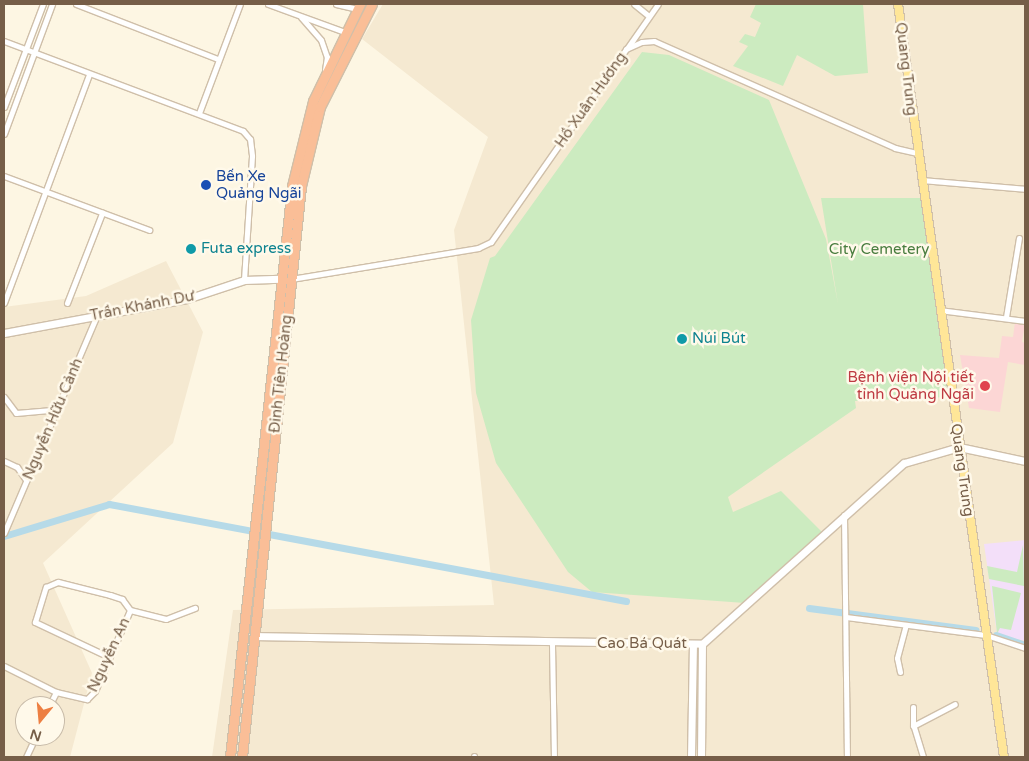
<!DOCTYPE html>
<meta charset="utf-8">
<style>
body{margin:0}
#map{position:relative;width:1029px;height:761px;overflow:hidden;background:#fdf6e3;font-family:"Varela Round",sans-serif}
div>[style]{position:absolute}
[style*='--x']{left:calc(var(--x)*1px);top:calc(var(--y)*1px);width:calc(var(--w)*1px);rotate:calc(var(--a)*1deg)}
.residential>*{inset:0;background:#f5e9d1}
.education>*{inset:0;background:#f3dff9}
.medical>*{inset:0;background:#fcd6d5}
.green>*{inset:0;background:#ccebc0}
.canal>*{height:7px;margin:-3.5px;padding:0 3.5px;transform-origin:3.5px;border-radius:3.5px;background:#b6dae8}
.roads{filter:drop-shadow(1px 0 #cfbfa9) drop-shadow(-1px 0 #cfbfa9) drop-shadow(0 1px #cfbfa9) drop-shadow(0 -1px #cfbfa9)}
.street>*{height:5px;margin:-2.5px;padding:0 2.5px;transform-origin:2.5px;border-radius:2.5px;background:#fff}
.secondary>*{height:7px;margin:-3.5px;padding:0 3.5px;transform-origin:3.5px;border-radius:3.5px;background:#fff}
.primary>*{height:8px;margin:-4px;padding:0 4px;transform-origin:4px;border-radius:4px;background:#ffe698}
.highway>*{height:9px;margin:-4.5px;padding:0 4.5px;transform-origin:4.5px;border-radius:4.5px;background:#fabe97}
.dots>*{width:14px;height:14px;translate:-50% -50%;box-sizing:border-box;border:2px solid #fff9ea;border-radius:50%}
span{translate:-50% -50%;white-space:nowrap;text-align:center;line-height:1.15;-webkit-text-stroke:5px #fff9ea;paint-order:stroke}
.street-label{font-size:15px;color:#765e48}
.transit-label{font-size:15px;color:#164399}
.left{translate:0 -50%;text-align:left}
.culture-label{font-size:15px;color:#0d838f}
.park-label{font-size:15px;color:#497d3f}
.health-label{font-size:15px;color:#be3a42}
.right{translate:-100% -50%;text-align:right}
.frame{position:absolute;inset:0;border:5px solid #765e48;pointer-events:none}
.north{position:absolute;left:15px;top:696px;width:50px;height:50px;box-sizing:border-box;background:#fff9ea;border:1px solid #c8bba9;border-radius:50%;rotate:197deg;font-size:14px;font-weight:700;line-height:20px;text-align:center;color:#765e48}
.north::after{content:'';display:block;margin:auto;width:18px;height:22px;background:#ed7f42;clip-path:polygon(50% 0,100% 100%,50% 72%,0 100%)}
</style>
<div id="map">
<div class="residential">
<i style="clip-path:polygon(383px 4px,1025px 4px,1025px 757px,212px 757px,233px 610px,494px 605px,454px 230px,488px 137px,362px 39px)"></i>
<i style="clip-path:polygon(evenodd,166px 261px,203px 332px,173px 443px,43px 563px,92px 673px,70px 757px,4px 757px,4px 307px,86px 296px,166px 261px,25px 706px,55px 706px,55px 736px,25px 736px,25px 706px)"></i>
</div>
<div class="education">
<i style="clip-path:polygon(1025px 540px,1025px 641px,997px 634px,984px 544px)"></i>
</div>
<div class="medical">
<i style="clip-path:polygon(1015px 322px,1025px 324px,1022px 342px,1025px 343px,1025px 365px,1008px 362px,1000px 412px,969px 408px,960px 355px,999px 358px,1002px 336px,1013px 337px)"></i>
</div>
<div class="green">
<i style="clip-path:polygon(756px 4px,863px 4px,868px 73px,835px 76px,797px 55px,783px 86px,733px 66px,748px 46px,739px 42px,745px 34px,755px 37px,761px 23px,750px 17px)"></i>
<i style="clip-path:polygon(642px 52px,669px 55px,769px 100px,826px 239px,838px 304px,821px 198px,923px 198px,948px 397px,855px 401px,856px 408px,728px 497px,733px 512px,781px 491px,825px 535px,745px 603px,592px 592px,568px 572px,496px 463px,476px 393px,471px 320px,490px 258px,495px 256px)"></i>
<i style="clip-path:polygon(1023px 545px,1024px 586px,989px 579px,987px 566px,1017px 572px)"></i>
<i style="clip-path:polygon(992px 586px,1021px 593px,1011px 630px,1000px 628px,997px 634px)"></i>
</div>
<div class="canal">
<i style="--x:4;--y:536;--w:110;--a:-16.9"></i>
<i style="--x:109;--y:504;--w:526;--a:10.63"></i>
<i style="--x:809;--y:608;--w:168;--a:7.5"></i>
<i style="--x:996;--y:635;--w:31;--a:19"></i>
</div>
<div class="roads">
<div class="street">
<i style="--x:76;--y:4;--w:152;--a:21.2"></i>
<i style="--x:268;--y:4;--w:82;--a:20"></i>
<i style="--x:336;--y:4;--w:22;--a:13"></i>
<i style="--x:634;--y:4;--w:19;--a:39"></i>
<i style="--x:301;--y:17;--w:30;--a:49"></i>
<i style="--x:321;--y:40;--w:18;--a:71"></i>
<i style="--x:327;--y:57;--w:12;--a:99"></i>
<i style="--x:4;--y:41;--w:255;--a:20.6"></i>
<i style="--x:243;--y:131;--w:11;--a:49"></i>
<i style="--x:250;--y:139;--w:17;--a:83"></i>
<i style="--x:252;--y:156;--w:124;--a:93.7"></i>
<i style="--x:628;--y:47;--w:52;--a:-55.1"></i>
<i style="--x:4;--y:107;--w:110;--a:-69.3"></i>
<i style="--x:199;--y:113;--w:116;--a:-69.4"></i>
<i style="--x:4;--y:134;--w:139;--a:-69.7"></i>
<i style="--x:4;--y:176;--w:155;--a:20.4"></i>
<i style="--x:921;--y:180;--w:104;--a:4.9"></i>
<i style="--x:291;--y:279;--w:190;--a:-9.4"></i>
<i style="--x:478;--y:248;--w:14;--a:-25"></i>
<i style="--x:491;--y:242;--w:236;--a:-55"></i>
<i style="--x:626;--y:49;--w:17;--a:-24"></i>
<i style="--x:642;--y:42;--w:12;--a:-5"></i>
<i style="--x:654;--y:41;--w:264;--a:23.9"></i>
<i style="--x:895;--y:148;--w:23;--a:13"></i>
<i style="--x:4;--y:303;--w:244;--a:-69.6"></i>
<i style="--x:67;--y:303;--w:97;--a:-68.7"></i>
<i style="--x:939;--y:310;--w:87;--a:7.3"></i>
<i style="--x:1006;--y:317;--w:80;--a:-80.7"></i>
<i style="--x:4;--y:397;--w:20;--a:53"></i>
<i style="--x:16;--y:413;--w:33;--a:-5"></i>
<i style="--x:49;--y:410;--w:8;--a:23"></i>
<i style="--x:4;--y:461;--w:14;--a:25"></i>
<i style="--x:17;--y:467;--w:16;--a:55"></i>
<i style="--x:844;--y:515;--w:242;--a:89.3"></i>
<i style="--x:4;--y:533;--w:237;--a:-66.9"></i>
<i style="--x:846;--y:617;--w:141;--a:7.3"></i>
<i style="--x:986;--y:635;--w:41;--a:18.4"></i>
<i style="--x:552;--y:644;--w:113;--a:89"></i>
<i style="--x:109;--y:657;--w:82;--a:-154.7"></i>
<i style="--x:35;--y:622;--w:37;--a:-73"></i>
<i style="--x:46;--y:587;--w:13;--a:-23"></i>
<i style="--x:58;--y:582;--w:54;--a:14"></i>
<i style="--x:110;--y:595;--w:13;--a:18"></i>
<i style="--x:122;--y:599;--w:14;--a:54"></i>
<i style="--x:130;--y:610;--w:37;--a:14"></i>
<i style="--x:166;--y:619;--w:31;--a:-21"></i>
<i style="--x:4;--y:666;--w:58;--a:26.6"></i>
<i style="--x:56;--y:692;--w:32;--a:13"></i>
<i style="--x:87;--y:699;--w:11;--a:-45"></i>
<i style="--x:95;--y:691;--w:88;--a:-66.6"></i>
<i style="--x:900;--y:672;--w:14;--a:-102"></i>
<i style="--x:897;--y:658;--w:34;--a:-75"></i>
<i style="--x:49;--y:706;--w:16;--a:-63"></i>
<i style="--x:913;--y:707;--w:17;--a:90"></i>
<i style="--x:913;--y:724;--w:34;--a:73"></i>
<i style="--x:913;--y:726;--w:47;--a:-27.6"></i>
<i style="--x:26;--y:757;--w:23;--a:-65"></i>
<i style="--x:474;--y:757;--w:1;--a:-90"></i>
</div>
<div class="secondary">
<i style="--x:4;--y:333;--w:186;--a:-10.5"></i>
<i style="--x:187;--y:299;--w:60;--a:-18.4"></i>
<i style="--x:244;--y:280;--w:36;--a:-2"></i>
<i style="--x:255;--y:636;--w:447;--a:1"></i>
<i style="--x:702;--y:644;--w:271;--a:-41.9"></i>
<i style="--x:904;--y:463;--w:57;--a:-16.2"></i>
<i style="--x:959;--y:447;--w:67;--a:12"></i>
<i style="--x:691;--y:757;--w:112;--a:-89"></i>
<i style="--x:701;--y:757;--w:113;--a:-89.5"></i>
</div>
<div class="primary">
<i style="--x:898;--y:4;--w:760;--a:81.99"></i>
</div>
<div class="highway">
<i style="--x:230;--y:757;--w:574;--a:-83.8"></i>
<i style="--x:292;--y:186;--w:88;--a:-76.1"></i>
<i style="--x:313;--y:101;--w:108;--a:-64.1"></i>
<i style="--x:242;--y:757;--w:574;--a:-84.1"></i>
<i style="--x:301;--y:186;--w:81;--a:-76.5"></i>
<i style="--x:320;--y:107;--w:115;--a:-63.2"></i>
</div>
</div>
<div class="dots">
<i style="left:206px;top:185px;background:#1a4fb4"></i>
<i style="left:191px;top:249px;background:#0f9aa8"></i>
<i style="left:682px;top:339px;background:#0f9aa8"></i>
<i style="left:985px;top:386px;background:#e0444e"></i>
</div>
<div class="street-label">
<span style="left:906px;top:69px;rotate:83deg">Quang Trung</span>
<span style="left:591px;top:100px;rotate:-55deg">Hồ Xuân Hương</span>
<span style="left:142px;top:306px;rotate:-11deg">Trần Khánh Dư</span>
<span style="left:281px;top:374px;rotate:-84deg">Đinh Tiên Hoàng</span>
<span style="left:53px;top:419px;rotate:-67deg">Nguyễn Hữu Cảnh</span>
<span style="left:962px;top:470px;rotate:82deg">Quang Trung</span>
<span style="left:642px;top:644px">Cao Bá Quát</span>
<span style="left:109px;top:655px;rotate:-65deg">Nguyễn An</span>
</div>
<div class="transit-label">
<span class="left" style="left:216px;top:185px">Bến Xe<br>Quảng Ngãi</span>
</div>
<div class="culture-label">
<span class="left" style="left:201px;top:249px">Futa express</span>
<span class="left" style="left:692px;top:339px">Núi Bút</span>
</div>
<div class="park-label">
<span style="left:879px;top:250px">City Cemetery</span>
</div>
<div class="health-label">
<span class="right" style="left:974px;top:386px">Bệnh viện Nội tiết<br>tỉnh Quảng Ngãi</span>
</div>
<div class="frame"></div>
<div class="north">N</div>
</div>
